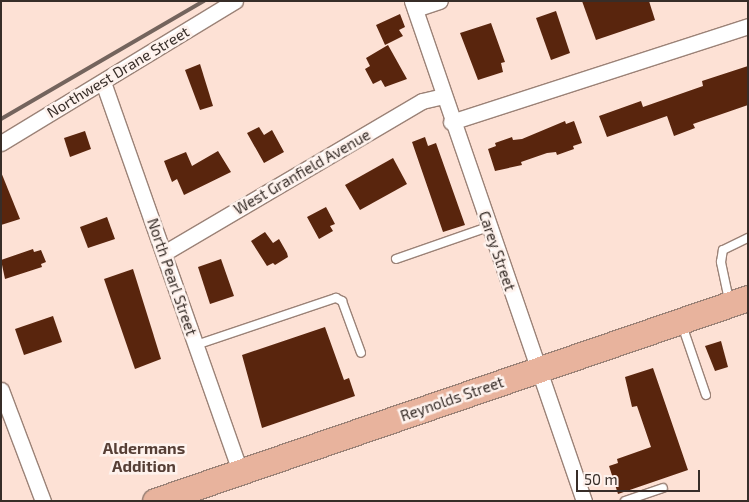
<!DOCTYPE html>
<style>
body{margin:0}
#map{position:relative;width:749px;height:502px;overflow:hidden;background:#fde1d5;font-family:"Exo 2",sans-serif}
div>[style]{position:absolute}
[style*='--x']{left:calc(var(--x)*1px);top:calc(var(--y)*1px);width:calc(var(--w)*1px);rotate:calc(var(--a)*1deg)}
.building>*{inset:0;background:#59250d}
.roads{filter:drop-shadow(1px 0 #9b8277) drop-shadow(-1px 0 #9b8277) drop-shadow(0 1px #9b8277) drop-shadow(0 -1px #9b8277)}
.lane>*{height:8px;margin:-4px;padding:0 4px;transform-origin:4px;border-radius:4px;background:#fff}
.street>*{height:15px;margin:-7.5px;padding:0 7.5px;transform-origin:7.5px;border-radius:7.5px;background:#fff}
.primary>*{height:25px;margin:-12.5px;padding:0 12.5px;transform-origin:12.5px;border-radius:12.5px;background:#e8b39d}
.rail>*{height:4px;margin:-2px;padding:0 2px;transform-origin:2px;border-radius:2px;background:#74645d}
span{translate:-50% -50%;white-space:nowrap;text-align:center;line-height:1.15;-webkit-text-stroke:5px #fef2ed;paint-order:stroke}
.street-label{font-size:15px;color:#372d28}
.neighbourhood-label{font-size:16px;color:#563f36;font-weight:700}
.frame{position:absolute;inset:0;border:2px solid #372d28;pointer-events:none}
.scale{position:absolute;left:576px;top:470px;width:124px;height:22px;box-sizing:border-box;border:2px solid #372d28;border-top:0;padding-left:6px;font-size:15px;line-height:18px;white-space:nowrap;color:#372d28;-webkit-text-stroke:4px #fef2ed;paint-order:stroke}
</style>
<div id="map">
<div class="building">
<i style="clip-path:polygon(582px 1px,649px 1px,655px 20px,596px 40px)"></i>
<i style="clip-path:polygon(556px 11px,570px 53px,551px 60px,536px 18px)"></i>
<i style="clip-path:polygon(400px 14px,405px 27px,399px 30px,403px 36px,385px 45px,376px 25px)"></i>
<i style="clip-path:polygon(491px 23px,505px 62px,501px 63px,503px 72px,478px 80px,460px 33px)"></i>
<i style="clip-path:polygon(388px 45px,407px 79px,385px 87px,381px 80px,373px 84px,365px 69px,370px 66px,366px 58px)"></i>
<i style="clip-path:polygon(200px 64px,213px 106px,200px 110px,185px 70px)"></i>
<i style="clip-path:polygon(748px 66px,748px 105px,693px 124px,695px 128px,674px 136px,667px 116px,607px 137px,599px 116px,641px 101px,643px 107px,703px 86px,702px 81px)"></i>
<i style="clip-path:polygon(565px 121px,566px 124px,574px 121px,582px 143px,573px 146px,574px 149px,557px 155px,556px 152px,547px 153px,521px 162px,522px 165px,495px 171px,488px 149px,496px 146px,495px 143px,512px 137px,513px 140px,522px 139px)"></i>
<i style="clip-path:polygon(259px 127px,264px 135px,272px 130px,284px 152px,264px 163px,247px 133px)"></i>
<i style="clip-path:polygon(85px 131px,91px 149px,70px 157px,64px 138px)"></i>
<i style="clip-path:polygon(425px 137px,428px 146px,436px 143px,465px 225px,443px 232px,412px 142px)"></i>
<i style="clip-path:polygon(218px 151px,231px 172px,184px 195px,177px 179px,172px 182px,164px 161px,186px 152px,192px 166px)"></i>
<i style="clip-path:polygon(393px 158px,407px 184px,360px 210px,345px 185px)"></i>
<i style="clip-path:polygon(1px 172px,20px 219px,1px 225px)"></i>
<i style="clip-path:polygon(326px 207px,335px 224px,330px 226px,333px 231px,319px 239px,307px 217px)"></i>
<i style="clip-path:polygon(107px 217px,115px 239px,88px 248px,80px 227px)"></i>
<i style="clip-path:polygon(265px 232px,273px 243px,279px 239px,287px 253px,288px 257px,275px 265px,273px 263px,267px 266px,251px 241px)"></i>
<i style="clip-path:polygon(33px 249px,34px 252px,41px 250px,46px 262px,41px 264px,42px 267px,5px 279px,1px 260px)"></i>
<i style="clip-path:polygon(221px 259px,234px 296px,210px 304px,198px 267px)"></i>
<i style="clip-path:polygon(133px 269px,161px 359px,135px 369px,104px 279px)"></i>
<i style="clip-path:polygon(53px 316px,62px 342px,24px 355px,15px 329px)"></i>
<i style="clip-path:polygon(325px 327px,344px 380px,349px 378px,355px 396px,262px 428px,242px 355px)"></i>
<i style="clip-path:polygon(721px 341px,728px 367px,715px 371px,705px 346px)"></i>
<i style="clip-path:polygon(653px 368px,688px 470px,618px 494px,609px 466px,618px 463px,617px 459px,651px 447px,637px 406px,632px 407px,625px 377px)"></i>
</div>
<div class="roads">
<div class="lane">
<i style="--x:396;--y:259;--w:97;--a:-19.2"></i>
<i style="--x:729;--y:300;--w:39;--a:-102"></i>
<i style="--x:721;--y:262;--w:12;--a:-81"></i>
<i style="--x:723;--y:250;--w:28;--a:-26"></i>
<i style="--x:682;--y:325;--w:74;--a:71.1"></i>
<i style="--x:196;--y:345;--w:148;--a:-18.6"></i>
<i style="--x:336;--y:298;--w:7;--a:27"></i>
<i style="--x:342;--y:301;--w:55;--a:69.9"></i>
<i style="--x:625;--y:501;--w:40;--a:-18.9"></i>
</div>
<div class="street">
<i style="--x:412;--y:1;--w:529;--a:71.02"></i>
<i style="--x:415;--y:9;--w:26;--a:-18"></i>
<i style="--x:103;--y:82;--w:413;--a:70.6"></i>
<i style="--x:451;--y:122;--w:312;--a:-17.9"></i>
<i style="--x:1;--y:143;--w:274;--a:-31.3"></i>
<i style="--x:164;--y:253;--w:299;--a:-30.5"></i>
<i style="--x:422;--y:101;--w:22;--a:-13"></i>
<i style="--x:1;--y:390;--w:119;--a:69.3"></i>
</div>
<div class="primary">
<i style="--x:155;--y:501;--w:627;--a:-18.9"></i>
</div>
</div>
<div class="rail">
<i style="--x:1;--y:119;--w:235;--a:-30.2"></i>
</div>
<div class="street-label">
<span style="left:118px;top:72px;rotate:-31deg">Northwest Drane Street</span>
<span style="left:302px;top:172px;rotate:-30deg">West Granfield Avenue</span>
<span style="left:497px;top:251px;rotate:71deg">Carey Street</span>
<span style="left:172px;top:277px;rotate:71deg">North Pearl Street</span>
<span style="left:452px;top:399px;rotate:-19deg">Reynolds Street</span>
</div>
<div class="neighbourhood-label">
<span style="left:144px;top:457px">Aldermans<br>Addition</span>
</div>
<div class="frame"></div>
<div class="scale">50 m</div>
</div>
